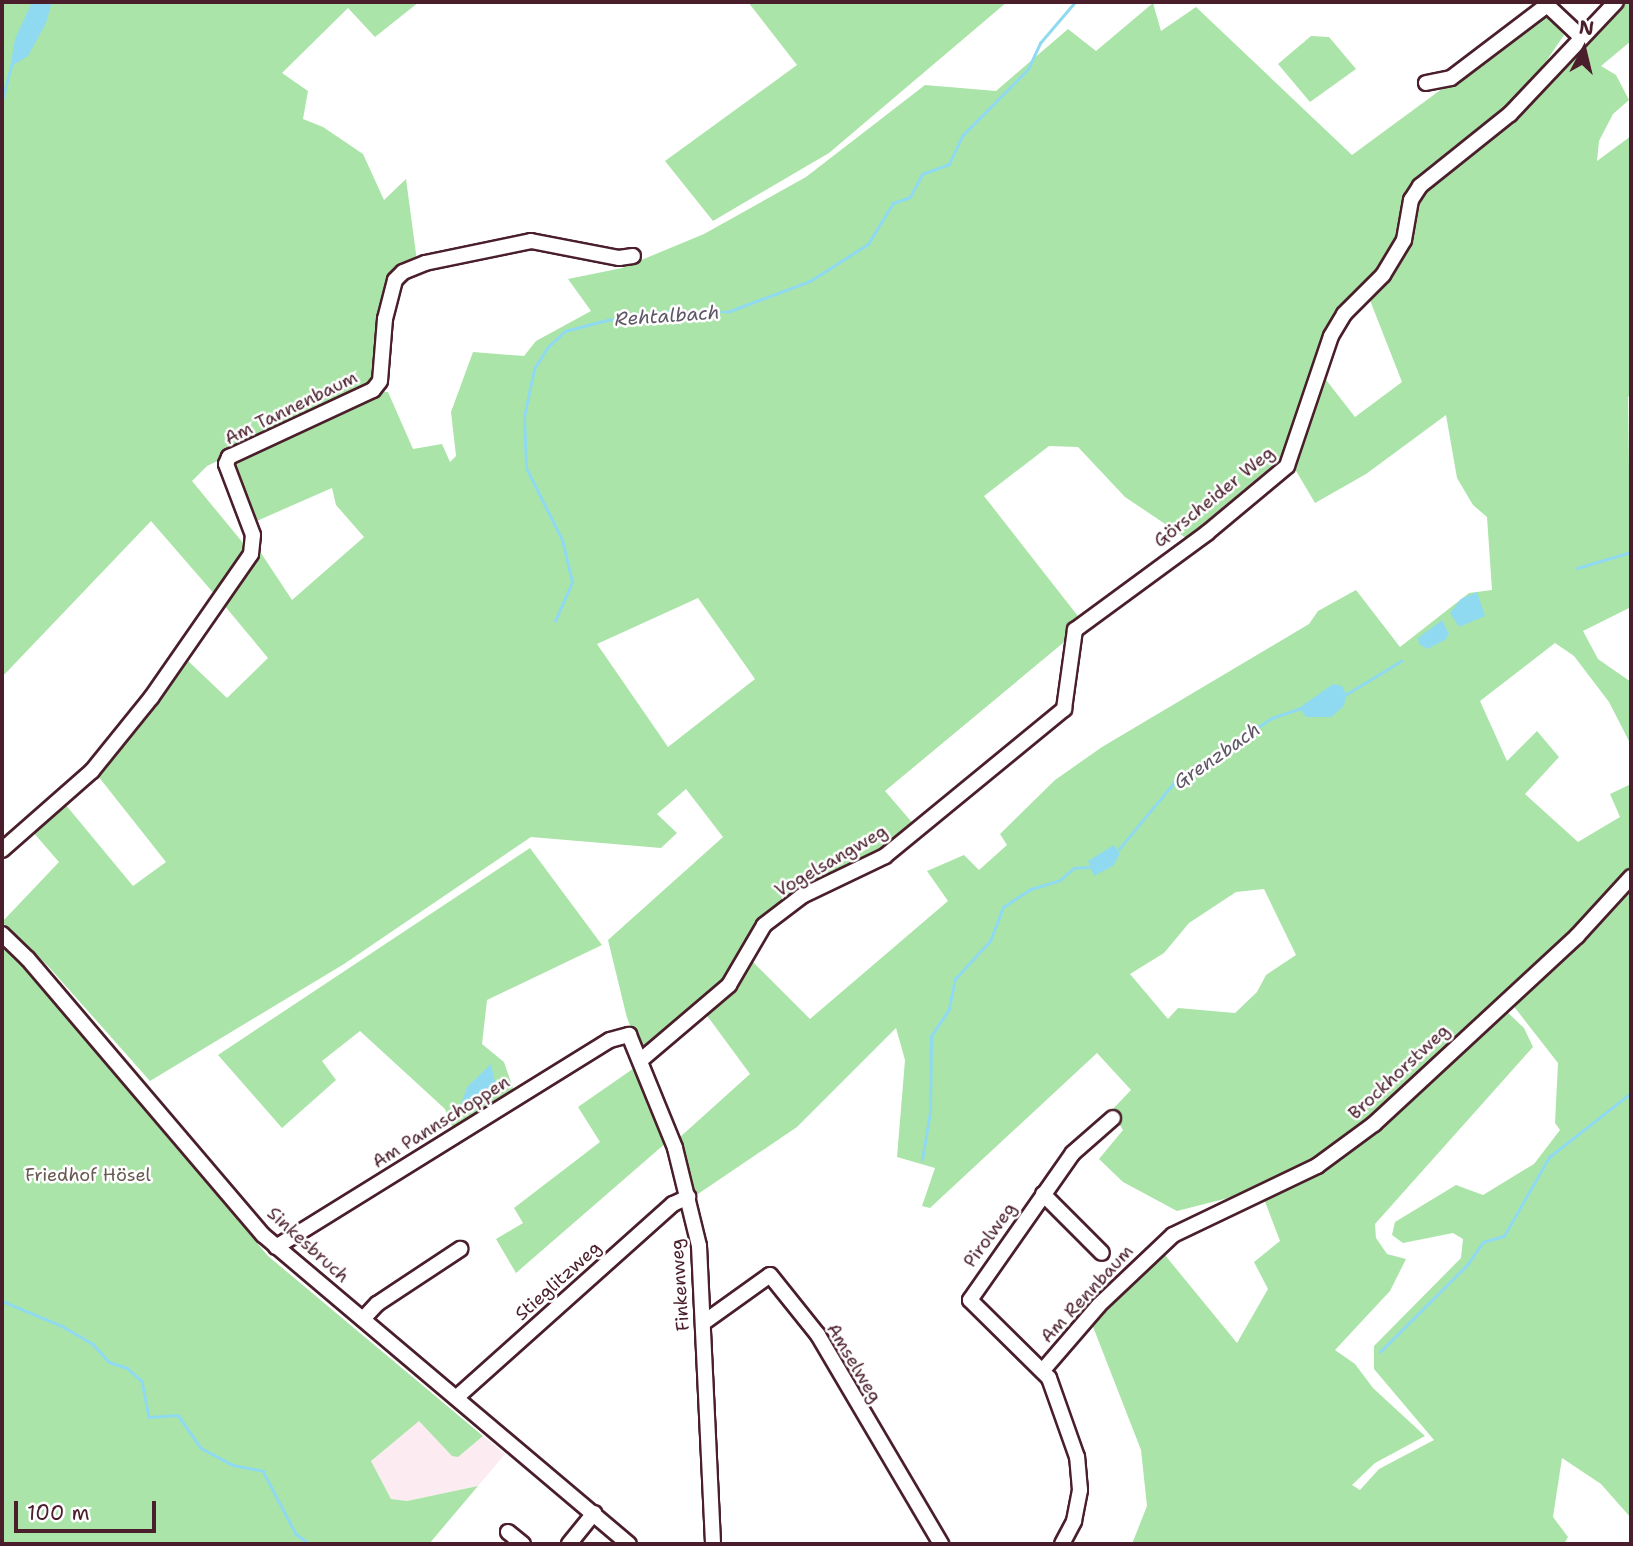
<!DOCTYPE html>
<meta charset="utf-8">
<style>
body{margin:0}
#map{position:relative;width:1633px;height:1546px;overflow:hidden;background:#fff;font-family:"Shantell Sans",sans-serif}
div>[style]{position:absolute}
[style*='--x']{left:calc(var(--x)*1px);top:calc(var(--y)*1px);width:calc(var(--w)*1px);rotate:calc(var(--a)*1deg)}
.built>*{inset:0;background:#fcebf1}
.green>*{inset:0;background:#abe4a8}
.water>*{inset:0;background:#90daf1}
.stream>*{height:2.5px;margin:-1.25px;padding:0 1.25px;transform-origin:1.25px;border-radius:1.25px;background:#90daf1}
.roads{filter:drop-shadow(2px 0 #4a1f2b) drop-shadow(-2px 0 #4a1f2b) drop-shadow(0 2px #4a1f2b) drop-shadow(0 -2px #4a1f2b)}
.minor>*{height:14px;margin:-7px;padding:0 7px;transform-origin:7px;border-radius:7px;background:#fff}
span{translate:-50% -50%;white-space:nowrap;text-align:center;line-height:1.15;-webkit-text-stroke:5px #fff;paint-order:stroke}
.street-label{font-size:18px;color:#4a1f2b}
.park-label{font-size:18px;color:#675a50}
.water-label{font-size:19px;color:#5f5766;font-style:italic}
.frame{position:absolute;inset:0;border:4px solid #4a1f2b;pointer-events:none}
.north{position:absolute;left:1549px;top:14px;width:70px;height:70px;-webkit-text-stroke:5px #fff;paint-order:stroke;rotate:7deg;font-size:19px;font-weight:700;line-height:28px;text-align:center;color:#4a1f2b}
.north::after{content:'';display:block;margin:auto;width:24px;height:32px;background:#4a1f2b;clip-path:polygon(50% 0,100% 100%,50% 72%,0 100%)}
.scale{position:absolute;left:14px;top:1501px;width:142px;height:32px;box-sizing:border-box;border:4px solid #4a1f2b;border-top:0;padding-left:9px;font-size:21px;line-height:24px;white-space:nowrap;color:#4a1f2b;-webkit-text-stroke:5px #fff;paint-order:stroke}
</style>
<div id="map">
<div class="built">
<i style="clip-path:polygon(419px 1420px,459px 1456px,483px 1436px,505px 1454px,478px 1486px,407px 1501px,391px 1499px,371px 1461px)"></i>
</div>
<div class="green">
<i style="clip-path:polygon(2px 2px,419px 2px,375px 37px,348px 8px,282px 73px,308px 91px,303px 119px,323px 127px,363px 154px,384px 200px,406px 179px,417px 261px,397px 275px,382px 373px,363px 391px,207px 466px,192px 481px,248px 549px,216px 596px,151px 521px,2px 677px)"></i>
<i style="clip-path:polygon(748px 2px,1007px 2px,829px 153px,713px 221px,665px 161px,797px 65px)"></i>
<i style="clip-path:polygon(evenodd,1624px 2px,1631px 2px,1631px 41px,1601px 66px,1616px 75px,1629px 100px,1613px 114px,1599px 141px,1597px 161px,1631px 136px,1631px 394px,1628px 397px,1631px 607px,1583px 631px,1598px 659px,1631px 682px,1631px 745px,1609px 702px,1574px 656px,1555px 643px,1480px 701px,1507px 761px,1537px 731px,1559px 757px,1525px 794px,1578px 842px,1620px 817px,1610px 794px,1631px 784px,1631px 1518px,1601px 1484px,1562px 1458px,1553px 1517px,1568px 1537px,1564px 1544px,1132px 1544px,1147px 1506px,1141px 1450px,1090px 1319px,1160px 1249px,1237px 1343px,1268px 1289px,1254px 1262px,1280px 1241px,1264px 1199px,1313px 1175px,1364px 1140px,1504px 1009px,1524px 1028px,1533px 1047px,1375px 1224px,1376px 1238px,1387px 1254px,1406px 1259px,1390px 1291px,1335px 1350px,1355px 1364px,1373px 1388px,1425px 1436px,1375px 1463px,1352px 1485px,1360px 1490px,1379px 1469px,1434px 1440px,1374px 1369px,1374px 1346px,1461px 1258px,1463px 1239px,1453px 1233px,1403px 1243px,1392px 1235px,1395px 1222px,1456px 1185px,1483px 1195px,1534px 1164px,1560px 1130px,1555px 1123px,1558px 1063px,1505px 995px,1368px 1120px,1302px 1166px,1240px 1195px,1177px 1211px,1123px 1182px,1099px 1159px,1123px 1130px,1111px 1111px,1131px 1090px,1097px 1053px,930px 1208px,922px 1206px,935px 1168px,897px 1157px,905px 1060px,896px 1028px,797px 1127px,695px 1196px,679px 1138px,750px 1074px,700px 1006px,643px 1055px,627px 1018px,608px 940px,723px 837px,686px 789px,657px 814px,677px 833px,661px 848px,531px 837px,344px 964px,150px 1081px,48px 966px,2px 922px,59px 862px,32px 831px,65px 804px,133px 886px,166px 862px,98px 776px,187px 660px,227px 698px,268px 658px,224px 605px,259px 550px,292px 600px,364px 537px,336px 505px,332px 488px,252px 523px,231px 467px,235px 459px,377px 391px,388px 392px,413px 449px,442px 444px,450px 462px,456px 456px,451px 412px,473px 352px,524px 356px,536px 341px,591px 311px,568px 279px,622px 268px,704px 234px,806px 177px,925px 85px,996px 91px,1068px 29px,1096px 51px,1153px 3px,1161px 31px,1196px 7px,1352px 155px,1545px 13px,1564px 35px,1522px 97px,1624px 2px,1364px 285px,1402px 382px,1355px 417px,1323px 376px,1292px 464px,1315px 503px,1366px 474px,1446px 415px,1457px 478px,1473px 505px,1487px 517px,1492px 590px,1469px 593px,1400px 647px,1356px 590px,1318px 611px,1309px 624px,1102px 747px,1055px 780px,1000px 834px,1007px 845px,979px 870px,964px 855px,927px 871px,948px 901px,810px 1019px,746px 955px,801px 892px,883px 854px,916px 827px,885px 791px,1069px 638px,1081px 620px,984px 496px,1049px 446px,1078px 447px,1125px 497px,1186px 538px,1286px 454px,1332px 317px,1364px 285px,1624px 2px,698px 598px,755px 679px,668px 747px,597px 644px,698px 598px,1624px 2px,1264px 889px,1296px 955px,1266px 975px,1257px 992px,1235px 1013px,1178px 1008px,1168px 1019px,1130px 974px,1164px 953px,1189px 923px,1236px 892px,1264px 889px)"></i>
<i style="clip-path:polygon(1311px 36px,1329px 37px,1356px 69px,1310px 102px,1278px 64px)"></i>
<i style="clip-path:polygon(530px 848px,602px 945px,487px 1000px,482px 1044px,504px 1062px,514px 1091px,454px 1131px,445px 1109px,360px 1031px,322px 1061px,336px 1080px,282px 1128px,218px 1055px)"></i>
<i style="clip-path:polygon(2px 947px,27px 970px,268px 1256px,483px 1436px,458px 1457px,452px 1456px,419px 1421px,371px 1461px,391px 1499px,407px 1501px,478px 1486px,429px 1544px,2px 1544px)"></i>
<i style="clip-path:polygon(637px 1066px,667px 1142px,516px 1273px,496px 1239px,523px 1223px,514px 1208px,600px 1142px,578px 1107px)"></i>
</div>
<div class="water">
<i style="clip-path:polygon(32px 2px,52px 2px,46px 23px,28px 56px,10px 67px,15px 39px)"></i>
<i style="clip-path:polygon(1477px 592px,1485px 616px,1459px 627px,1450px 613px,1461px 599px)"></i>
<i style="clip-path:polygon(1442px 620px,1449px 634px,1445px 640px,1427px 649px,1419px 644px,1418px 638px)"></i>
<i style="clip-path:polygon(1333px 684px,1342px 686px,1346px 694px,1344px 706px,1331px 717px,1306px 717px,1299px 708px)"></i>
<i style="clip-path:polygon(1114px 845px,1120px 854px,1113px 866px,1094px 876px,1088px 861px)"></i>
<i style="clip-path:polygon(491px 1064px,497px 1091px,463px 1114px,460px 1107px,467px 1087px)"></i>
</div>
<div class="stream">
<i style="--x:2;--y:100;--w:35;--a:-75"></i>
<i style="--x:1577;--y:568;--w:56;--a:-16.5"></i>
<i style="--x:555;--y:621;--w:43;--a:-66.4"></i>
<i style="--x:572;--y:582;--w:43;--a:-103.4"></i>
<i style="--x:562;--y:540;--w:80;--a:-116.6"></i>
<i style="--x:526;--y:468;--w:51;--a:-92.2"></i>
<i style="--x:524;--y:417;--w:49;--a:-78.2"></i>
<i style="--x:534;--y:369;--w:26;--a:-58"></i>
<i style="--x:548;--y:347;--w:23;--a:-43"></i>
<i style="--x:565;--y:331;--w:43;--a:-14.7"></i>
<i style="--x:607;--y:320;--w:63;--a:-7.4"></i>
<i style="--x:669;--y:312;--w:58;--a:0"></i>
<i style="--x:727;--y:312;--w:89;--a:-20.5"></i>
<i style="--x:810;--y:281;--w:69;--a:-32.5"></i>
<i style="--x:868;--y:244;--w:48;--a:-58.6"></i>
<i style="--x:893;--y:203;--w:18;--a:-19"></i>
<i style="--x:910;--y:197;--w:26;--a:-62"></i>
<i style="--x:922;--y:174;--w:29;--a:-20"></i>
<i style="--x:949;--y:164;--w:31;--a:-65"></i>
<i style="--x:962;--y:136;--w:94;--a:-45.4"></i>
<i style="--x:1028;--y:69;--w:29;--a:-65"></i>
<i style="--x:1040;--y:43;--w:54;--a:-49.5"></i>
<i style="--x:1345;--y:695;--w:66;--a:-31.3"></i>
<i style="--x:1119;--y:849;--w:89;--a:-50.4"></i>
<i style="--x:1176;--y:780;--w:114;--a:-32.9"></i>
<i style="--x:1272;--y:718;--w:31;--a:-19"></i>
<i style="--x:922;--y:1160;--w:49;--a:-80.5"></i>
<i style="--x:930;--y:1112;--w:76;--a:-89.2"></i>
<i style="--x:931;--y:1036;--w:32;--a:-56"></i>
<i style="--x:949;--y:1009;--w:31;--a:-79"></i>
<i style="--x:955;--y:979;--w:52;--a:-47.4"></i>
<i style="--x:990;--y:941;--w:36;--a:-69"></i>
<i style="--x:1003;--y:907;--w:33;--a:-33"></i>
<i style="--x:1031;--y:889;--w:30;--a:-17"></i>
<i style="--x:1060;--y:880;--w:18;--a:-41"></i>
<i style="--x:1074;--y:868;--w:16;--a:-4"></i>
<i style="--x:2;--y:1301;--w:65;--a:22.6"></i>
<i style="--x:62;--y:1326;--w:36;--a:30"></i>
<i style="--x:93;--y:1344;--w:24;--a:48"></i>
<i style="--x:109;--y:1362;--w:19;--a:18"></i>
<i style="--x:127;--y:1368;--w:20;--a:41"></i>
<i style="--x:142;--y:1381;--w:37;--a:79"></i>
<i style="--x:149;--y:1417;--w:29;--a:-4"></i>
<i style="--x:178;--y:1415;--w:40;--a:55.1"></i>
<i style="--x:201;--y:1448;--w:36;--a:28"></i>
<i style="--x:233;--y:1465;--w:31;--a:11"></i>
<i style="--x:263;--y:1471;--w:71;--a:62.4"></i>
<i style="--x:296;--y:1534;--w:17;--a:36"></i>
<i style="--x:1380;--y:1352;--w:123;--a:-45"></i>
<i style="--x:1467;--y:1265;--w:28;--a:-55"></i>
<i style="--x:1483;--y:1242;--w:22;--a:-16"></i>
<i style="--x:1504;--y:1236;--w:91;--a:-60.3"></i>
<i style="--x:1549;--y:1157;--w:104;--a:-38"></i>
</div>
<div class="roads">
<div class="minor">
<i style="--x:1426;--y:83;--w:25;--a:-11"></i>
<i style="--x:1451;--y:78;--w:121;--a:-37.2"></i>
<i style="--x:1547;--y:5;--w:45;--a:43.2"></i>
<i style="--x:2;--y:850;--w:120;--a:-41.3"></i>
<i style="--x:92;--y:771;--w:94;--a:-51.1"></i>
<i style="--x:151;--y:698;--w:175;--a:-55.2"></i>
<i style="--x:251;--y:554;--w:19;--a:-84"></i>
<i style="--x:253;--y:535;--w:76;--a:-110.8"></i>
<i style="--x:226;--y:464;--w:8;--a:-67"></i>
<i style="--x:229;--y:457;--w:159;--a:-25"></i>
<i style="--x:373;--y:390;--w:11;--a:-52"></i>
<i style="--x:380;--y:381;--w:62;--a:-85.4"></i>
<i style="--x:385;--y:319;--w:40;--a:-75.6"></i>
<i style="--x:395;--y:280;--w:11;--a:-45"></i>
<i style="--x:403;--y:272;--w:24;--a:-22"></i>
<i style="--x:425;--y:263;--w:108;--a:-11.7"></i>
<i style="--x:531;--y:241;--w:90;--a:10.9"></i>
<i style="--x:619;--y:258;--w:14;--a:-8"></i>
<i style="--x:2;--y:934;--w:36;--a:44"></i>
<i style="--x:28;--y:959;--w:362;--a:49.6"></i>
<i style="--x:263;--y:1235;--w:479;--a:40.2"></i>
<i style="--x:641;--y:1060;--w:116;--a:-40.4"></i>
<i style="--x:729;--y:985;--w:69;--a:-59.7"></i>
<i style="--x:764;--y:925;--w:48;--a:-37.3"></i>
<i style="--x:802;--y:896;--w:92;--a:-25.7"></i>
<i style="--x:885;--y:856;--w:232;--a:-39.4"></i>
<i style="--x:1064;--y:709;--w:80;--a:-82.1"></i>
<i style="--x:1075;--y:630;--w:164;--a:-36.3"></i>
<i style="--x:1207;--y:533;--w:104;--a:-39.9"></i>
<i style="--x:1287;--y:466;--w:137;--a:-71.3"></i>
<i style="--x:1331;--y:336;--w:26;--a:-59"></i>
<i style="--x:1344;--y:314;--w:55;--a:-45"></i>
<i style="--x:1383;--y:275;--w:41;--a:-59"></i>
<i style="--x:1404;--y:240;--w:41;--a:-80.1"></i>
<i style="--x:1411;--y:200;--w:17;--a:-57"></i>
<i style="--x:1420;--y:186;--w:115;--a:-38.7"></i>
<i style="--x:1510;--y:114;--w:154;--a:-46.6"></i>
<i style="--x:1043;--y:1194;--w:83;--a:45"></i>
<i style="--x:276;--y:1247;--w:393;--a:-31.8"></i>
<i style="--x:610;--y:1040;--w:20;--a:-15"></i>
<i style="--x:629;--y:1035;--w:122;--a:67.8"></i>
<i style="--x:675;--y:1148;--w:101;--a:76.2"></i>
<i style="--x:699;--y:1246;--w:298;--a:87.3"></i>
<i style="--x:363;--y:1319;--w:21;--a:-47"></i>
<i style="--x:377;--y:1304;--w:100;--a:-33.5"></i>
<i style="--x:703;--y:1323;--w:82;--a:-35.6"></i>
<i style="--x:770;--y:1275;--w:77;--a:51.3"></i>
<i style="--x:818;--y:1335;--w:243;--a:59.5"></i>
<i style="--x:1044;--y:1369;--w:84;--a:-49.3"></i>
<i style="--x:1099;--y:1305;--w:102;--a:-43.4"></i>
<i style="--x:1173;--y:1235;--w:160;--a:-25.6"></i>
<i style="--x:1317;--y:1166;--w:71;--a:-36.4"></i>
<i style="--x:1374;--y:1124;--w:277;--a:-42.8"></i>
<i style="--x:1577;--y:936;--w:80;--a:-47.5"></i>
<i style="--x:457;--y:1397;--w:290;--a:-41.8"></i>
<i style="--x:673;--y:1204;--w:17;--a:-25"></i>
<i style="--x:508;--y:1532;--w:19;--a:39"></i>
<i style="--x:569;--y:1544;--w:40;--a:-51"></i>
<i style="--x:1062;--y:1544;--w:26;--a:-62"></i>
<i style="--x:1074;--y:1521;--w:32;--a:-79"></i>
<i style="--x:1080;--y:1490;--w:33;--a:-95"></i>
<i style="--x:1077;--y:1457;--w:84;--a:-109.5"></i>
<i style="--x:1049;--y:1378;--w:111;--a:-135.4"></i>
<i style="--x:970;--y:1300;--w:179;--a:-55"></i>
<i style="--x:1073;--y:1153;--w:53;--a:-41.2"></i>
</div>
</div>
<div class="street-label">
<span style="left:291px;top:408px;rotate:-26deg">Am Tannenbaum</span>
<span style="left:1214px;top:497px;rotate:-39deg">Görscheider Weg</span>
<span style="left:831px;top:861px;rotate:-30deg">Vogelsangweg</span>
<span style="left:1399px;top:1072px;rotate:-43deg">Brockhorstweg</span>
<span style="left:441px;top:1122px;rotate:-32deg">Am Pannschoppen</span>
<span style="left:990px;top:1235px;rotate:-54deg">Pirolweg</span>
<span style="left:308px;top:1245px;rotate:42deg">Sinkesbruch</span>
<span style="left:558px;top:1281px;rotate:-42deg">Stieglitzweg</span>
<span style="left:680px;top:1285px;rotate:-94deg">Finkenweg</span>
<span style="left:1087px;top:1294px;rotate:-47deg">Am Rennbaum</span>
<span style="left:854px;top:1363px;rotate:59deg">Amselweg</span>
</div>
<div class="park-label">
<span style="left:88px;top:1175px">Friedhof Hösel</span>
</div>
<div class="water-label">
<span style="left:667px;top:316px;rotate:-4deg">Rehtalbach</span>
<span style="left:1217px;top:756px;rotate:-35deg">Grenzbach</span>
</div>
<div class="frame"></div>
<div class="north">N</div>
<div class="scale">100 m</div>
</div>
